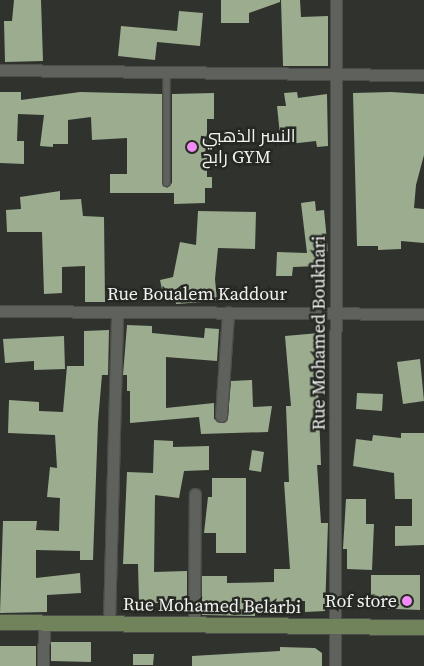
<!DOCTYPE html>
<meta charset="utf-8">
<style>
body{margin:0}
#map{position:relative;width:424px;height:666px;overflow:hidden;background:#30322e;font-family:"Source Serif 4",Cairo,serif}
div>[style]{position:absolute}
[style*='--x']{left:calc(var(--x)*1px);top:calc(var(--y)*1px);width:calc(var(--w)*1px);rotate:calc(var(--a)*1deg)}
.building>*{inset:0;background:#9cac8f}
.roads{filter:drop-shadow(1px 0 #4c4e4a) drop-shadow(-1px 0 #4c4e4a) drop-shadow(0 1px #4c4e4a) drop-shadow(0 -1px #4c4e4a)}
.lane>*{height:5.5px;margin:-2.75px;padding:0 2.75px;transform-origin:2.75px;border-radius:2.75px;background:#5f615c}
.street>*{height:11px;margin:-5.5px;padding:0 5.5px;transform-origin:5.5px;border-radius:5.5px;background:#5f615c}
.secondary>*{height:15px;margin:-7.5px;padding:0 7.5px;transform-origin:7.5px;border-radius:7.5px;background:#70835a}
.dots>*{width:14px;height:14px;translate:-50% -50%;box-sizing:border-box;border:2px solid #262824;border-radius:50%}
span{translate:-50% -50%;white-space:nowrap;text-align:center;line-height:1.15;-webkit-text-stroke:5px #262824;paint-order:stroke}
.poi-label{font-size:18px;color:#f2f3f0}
.left{translate:0 -50%;text-align:left}
.right{translate:-100% -50%;text-align:right}
.street-label{font-size:18px;color:#f2f3f0}
</style>
<div id="map">
<div class="building">
<i style="clip-path:polygon(14px 0,41px 0,43px 61px,5px 62px,4px 21px,12px 21px)"></i>
<i style="clip-path:polygon(221px 0,280px 0,280px 2px,249px 13px,249px 23px,221px 23px)"></i>
<i style="clip-path:polygon(281px 0,300px 0,301px 17px,328px 16px,328px 66px,283px 66px)"></i>
<i style="clip-path:polygon(179px 11px,203px 13px,200px 46px,157px 42px,155px 60px,118px 56px,121px 26px,177px 31px)"></i>
<i style="clip-path:polygon(0 92px,21px 92px,21px 100px,80px 92px,162px 94px,162px 183px,167px 188px,172px 183px,172px 94px,214px 93px,214px 119px,207px 119px,207px 177px,212px 177px,212px 188px,205px 188px,205px 203px,174px 204px,174px 193px,110px 193px,110px 174px,127px 174px,127px 138px,92px 140px,91px 117px,68px 120px,68px 144px,53px 144px,53px 147px,40px 146px,44px 115px,18px 114px,17px 141px,24px 141px,24px 164px,0 163px)"></i>
<i style="clip-path:polygon(297px 92px,298px 98px,327px 94px,328px 146px,317px 147px,316px 141px,289px 144px,288px 134px,280px 135px,277px 106px,286px 106px,284px 93px)"></i>
<i style="clip-path:polygon(391px 92px,424px 94px,424px 155px,416px 185px,414px 208px,424px 209px,424px 243px,401px 241px,401px 249px,378px 250px,378px 246px,357px 246px,353px 93px)"></i>
<i style="clip-path:polygon(60px 191px,60px 200px,81px 199px,83px 216px,104px 217px,105px 302px,85px 302px,85px 266px,62px 267px,62px 293px,44px 294px,42px 232px,7px 232px,6px 210px,21px 209px,20px 197px)"></i>
<i style="clip-path:polygon(315px 201px,316px 211px,324px 210px,328px 251px,313px 253px,318px 253px,318px 266px,293px 267px,292px 276px,276px 276px,277px 252px,307px 253px,301px 203px)"></i>
<i style="clip-path:polygon(198px 211px,256px 212px,255px 249px,218px 248px,215px 279px,217px 301px,176px 304px,175px 296px,164px 299px,160px 280px,173px 277px,180px 242px,196px 245px)"></i>
<i style="clip-path:polygon(127px 325px,152px 326px,152px 333px,204px 338px,205px 328px,219px 329px,217px 361px,166px 357px,166px 408px,214px 403px,214px 419px,224px 423px,228px 416px,231px 381px,252px 380px,253px 407px,272px 406px,268px 432px,201px 434px,199px 417px,130px 423px,130px 391px,127px 391px,127px 375px,123px 375px)"></i>
<i style="clip-path:polygon(109px 330px,108px 375px,102px 375px,98px 422px,93px 560px,80px 560px,80px 551px,36px 550px,36px 578px,80px 573px,81px 593px,47px 595px,47px 612px,0 613px,3px 521px,37px 521px,36px 530px,59px 531px,60px 498px,47px 497px,50px 467px,57px 468px,55px 435px,8px 433px,9px 400px,39px 402px,39px 411px,63px 412px,67px 366px,84px 366px,84px 331px)"></i>
<i style="clip-path:polygon(319px 333px,322px 385px,318px 386px,321px 465px,317px 465px,321px 523px,328px 523px,325px 611px,305px 612px,305px 601px,255px 602px,255px 616px,202px 615px,202px 576px,227px 576px,227px 583px,274px 582px,274px 569px,290px 569px,284px 482px,289px 482px,286px 406px,291px 406px,285px 336px)"></i>
<i style="clip-path:polygon(64px 336px,65px 369px,34px 370px,34px 361px,5px 363px,3px 339px)"></i>
<i style="clip-path:polygon(420px 359px,424px 401px,403px 404px,397px 362px)"></i>
<i style="clip-path:polygon(357px 393px,383px 394px,382px 411px,356px 409px)"></i>
<i style="clip-path:polygon(401px 433px,424px 433px,424px 545px,395px 546px,395px 526px,412px 526px,412px 499px,395px 499px,394px 473px,353px 466px,356px 439px,372px 441px,373px 435px,401px 438px)"></i>
<i style="clip-path:polygon(154px 440px,173px 441px,173px 447px,209px 446px,209px 470px,184px 471px,179px 498px,155px 495px,154px 572px,187px 571px,187px 612px,166px 613px,166px 603px,139px 603px,138px 564px,123px 564px,127px 472px,153px 473px)"></i>
<i style="clip-path:polygon(252px 450px,264px 452px,261px 472px,249px 470px)"></i>
<i style="clip-path:polygon(212px 478px,246px 478px,246px 553px,216px 553px,216px 533px,204px 533px,208px 497px,212px 497px)"></i>
<i style="clip-path:polygon(346px 499px,366px 499px,366px 524px,374px 524px,372px 570px,347px 569px,347px 549px,343px 549px)"></i>
<i style="clip-path:polygon(371px 575px,420px 575px,420px 610px,371px 608px)"></i>
<i style="clip-path:polygon(51px 642px,91px 642px,91px 662px,51px 661px)"></i>
<i style="clip-path:polygon(0 646px,36px 646px,36px 666px,0 666px)"></i>
<i style="clip-path:polygon(280px 647px,315px 648px,322px 653px,322px 666px,192px 666px,192px 656px,280px 651px)"></i>
<i style="clip-path:polygon(133px 654px,154px 654px,153px 665px,133px 665px)"></i>
</div>
<div class="roads">
<div class="lane">
<i style="--x:167;--y:71;--w:112;--a:90"></i>
</div>
<div class="street">
<i style="--x:0;--y:70;--w:424;--a:0.7"></i>
<i style="--x:0;--y:311;--w:424;--a:0.4"></i>
<i style="--x:221;--y:416;--w:104;--a:-86.1"></i>
<i style="--x:109;--y:623;--w:311;--a:-88.5"></i>
<i style="--x:194;--y:624;--w:130;--a:-89.6"></i>
<i style="--x:43;--y:666;--w:43;--a:-88.7"></i>
<i style="--x:335;--y:666;--w:666;--a:-89.91"></i>
</div>
<div class="secondary">
<i style="--x:0;--y:622;--w:424;--a:0.7"></i>
</div>
</div>
<div class="dots">
<i style="left:192px;top:147px;background:#f18bf5"></i>
<i style="left:407px;top:601px;background:#f18bf5"></i>
</div>
<div class="poi-label">
<span class="left" style="left:202px;top:147px">النسر الذهبي<br>رابح GYM</span>
<span class="right" style="left:397px;top:601px">Rof store</span>
</div>
<div class="street-label">
<span style="left:197px;top:294px">Rue Boualem Kaddour</span>
<span style="left:319px;top:333px;rotate:-90deg">Rue Mohamed Boukhari</span>
<span style="left:212px;top:606px;rotate:1deg">Rue Mohamed Belarbi</span>
</div>
</div>
